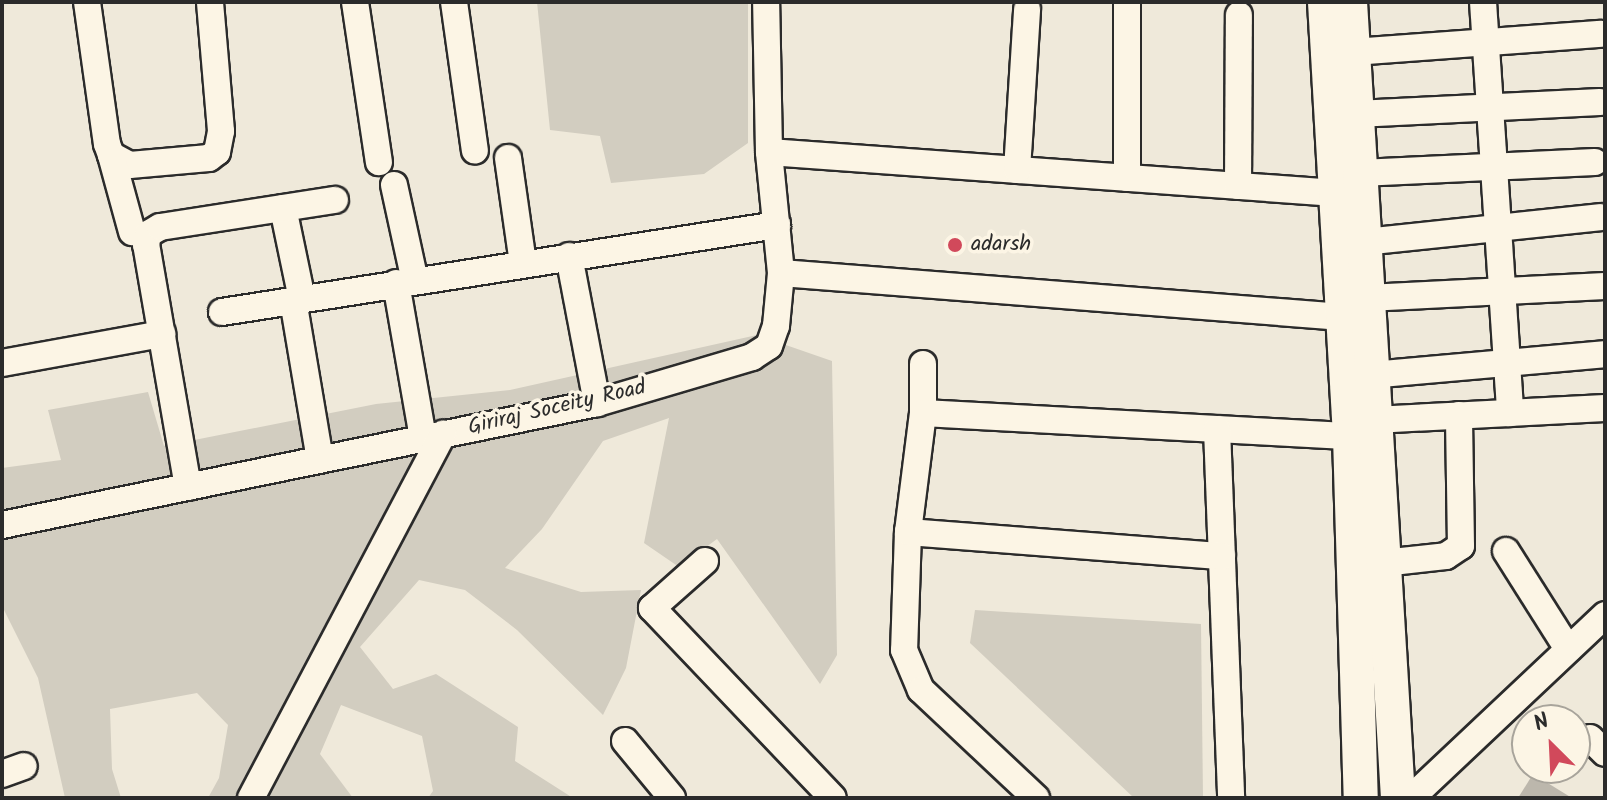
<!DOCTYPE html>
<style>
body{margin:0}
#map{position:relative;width:1607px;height:800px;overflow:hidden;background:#efe9da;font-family:Kalam,sans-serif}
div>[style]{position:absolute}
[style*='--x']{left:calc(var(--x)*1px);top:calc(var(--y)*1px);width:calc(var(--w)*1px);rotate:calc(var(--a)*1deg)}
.green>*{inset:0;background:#d2cdc0}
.building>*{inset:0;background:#bcb7ac}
.roads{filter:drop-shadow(2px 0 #2b2b2b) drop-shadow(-2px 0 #2b2b2b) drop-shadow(0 2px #2b2b2b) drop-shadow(0 -2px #2b2b2b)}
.minor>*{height:26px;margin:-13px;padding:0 13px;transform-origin:13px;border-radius:13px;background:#fcf5e5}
.tertiary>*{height:34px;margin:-17px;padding:0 17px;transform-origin:17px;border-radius:17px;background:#fcf5e5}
.dots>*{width:22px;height:22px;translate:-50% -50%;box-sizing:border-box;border:4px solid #fcf5e5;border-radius:50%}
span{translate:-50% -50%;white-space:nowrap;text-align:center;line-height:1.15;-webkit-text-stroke:7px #fcf5e5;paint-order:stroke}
.poi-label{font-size:22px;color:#2b2b2b}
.left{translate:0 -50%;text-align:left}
.street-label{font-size:22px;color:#2b2b2b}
.frame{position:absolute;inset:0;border:4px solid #2b2b2b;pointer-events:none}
.north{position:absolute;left:1511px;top:704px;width:80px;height:80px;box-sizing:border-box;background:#fcf5e5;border:2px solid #a8a49b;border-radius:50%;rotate:336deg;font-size:22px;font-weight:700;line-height:32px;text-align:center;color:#2b2b2b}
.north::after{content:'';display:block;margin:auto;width:28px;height:36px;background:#d1495b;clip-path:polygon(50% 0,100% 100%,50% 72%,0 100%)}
</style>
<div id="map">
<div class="green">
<i style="clip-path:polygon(537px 2px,748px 2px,748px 143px,704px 174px,611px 183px,600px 136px,550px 130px)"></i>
<i style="clip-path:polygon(757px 335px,832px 361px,837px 655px,820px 684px,717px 539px,679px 567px,644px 543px,669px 418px,603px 441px,542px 529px,505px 568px,581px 592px,641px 590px,626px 668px,603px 715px,517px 630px,465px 590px,419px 580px,360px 647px,393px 689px,436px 674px,518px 727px,515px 761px,573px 798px,428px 798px,433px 791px,422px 736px,341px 705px,320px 754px,353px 798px,208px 798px,219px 778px,228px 725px,197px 693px,110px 709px,112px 769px,121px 798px,65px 798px,38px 678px,2px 606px,2px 468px,61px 460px,48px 410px,148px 392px,164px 446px,376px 404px,510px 390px)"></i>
<i style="clip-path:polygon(975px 610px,1201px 624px,1203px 798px,1134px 798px,970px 643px)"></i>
</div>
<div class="building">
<i style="clip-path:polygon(1533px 774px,1572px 798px,1518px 798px)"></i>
</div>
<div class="roads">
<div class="minor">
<i style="--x:87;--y:2;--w:143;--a:82"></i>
<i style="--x:107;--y:144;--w:12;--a:70"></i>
<i style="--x:111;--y:155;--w:21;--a:28"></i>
<i style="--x:130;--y:165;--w:79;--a:-5.1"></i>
<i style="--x:209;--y:158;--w:10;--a:-37"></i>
<i style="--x:217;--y:152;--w:21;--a:-79"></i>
<i style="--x:221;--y:131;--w:129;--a:-94.9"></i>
<i style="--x:355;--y:2;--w:162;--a:81.5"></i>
<i style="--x:454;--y:2;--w:150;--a:82"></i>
<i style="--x:1483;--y:2;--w:412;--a:86.2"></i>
<i style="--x:1353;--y:52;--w:249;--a:-4.2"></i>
<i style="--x:1356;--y:114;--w:244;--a:-2.8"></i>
<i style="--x:769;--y:152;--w:568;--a:4.14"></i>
<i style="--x:111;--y:155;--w:80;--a:74.7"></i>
<i style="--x:508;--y:158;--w:106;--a:81.9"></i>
<i style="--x:1017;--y:170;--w:161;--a:-86.4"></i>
<i style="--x:1360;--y:173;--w:235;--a:-2.7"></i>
<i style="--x:1127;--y:178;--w:176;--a:-90"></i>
<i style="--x:394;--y:185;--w:98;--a:77.7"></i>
<i style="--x:1238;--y:186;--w:171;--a:-89.7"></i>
<i style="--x:283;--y:208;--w:93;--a:78.2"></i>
<i style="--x:1364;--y:242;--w:238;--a:-6"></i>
<i style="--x:569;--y:256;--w:150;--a:79.2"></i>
<i style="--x:781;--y:273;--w:563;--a:4.48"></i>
<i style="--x:396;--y:283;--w:157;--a:80.1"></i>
<i style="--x:1367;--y:298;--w:238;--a:-2.9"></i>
<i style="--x:293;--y:300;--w:162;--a:80.4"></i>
<i style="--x:222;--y:312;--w:562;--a:-8.91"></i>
<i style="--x:2;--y:363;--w:163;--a:-10.3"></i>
<i style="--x:923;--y:364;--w:49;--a:90"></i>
<i style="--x:923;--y:413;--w:120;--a:97.2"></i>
<i style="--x:908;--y:532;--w:118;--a:91.9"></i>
<i style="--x:904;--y:650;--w:43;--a:67"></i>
<i style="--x:921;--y:690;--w:158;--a:43.2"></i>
<i style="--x:1371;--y:375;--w:235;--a:-5.1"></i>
<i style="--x:923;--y:413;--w:428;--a:3.1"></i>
<i style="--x:1374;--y:420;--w:231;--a:-3"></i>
<i style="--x:1217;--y:429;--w:369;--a:87.8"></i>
<i style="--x:188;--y:487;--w:246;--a:-99.8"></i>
<i style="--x:146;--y:245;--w:11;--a:-80"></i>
<i style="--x:148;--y:234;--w:14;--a:-30"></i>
<i style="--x:160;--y:227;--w:177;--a:-8.8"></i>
<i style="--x:2;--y:525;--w:607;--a:-11.59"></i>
<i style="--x:597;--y:403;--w:162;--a:-16.5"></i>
<i style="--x:752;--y:357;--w:20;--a:-33"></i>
<i style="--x:769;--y:346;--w:21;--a:-71"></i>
<i style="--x:776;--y:326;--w:53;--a:-84.6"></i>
<i style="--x:781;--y:273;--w:122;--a:-95.7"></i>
<i style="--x:769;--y:152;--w:150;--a:-91.1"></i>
<i style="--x:908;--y:532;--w:315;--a:4.4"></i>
<i style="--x:1506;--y:551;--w:116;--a:57.7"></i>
<i style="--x:705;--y:561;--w:71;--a:138.4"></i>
<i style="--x:652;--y:608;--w:262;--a:46.4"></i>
<i style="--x:1383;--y:563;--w:63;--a:-6.3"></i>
<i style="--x:1446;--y:556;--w:18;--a:-34"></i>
<i style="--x:1461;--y:546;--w:131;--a:-90.9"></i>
<i style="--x:1590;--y:738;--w:21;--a:45"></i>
<i style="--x:625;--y:741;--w:74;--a:50.5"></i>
<i style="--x:2;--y:774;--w:23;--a:-20"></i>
<i style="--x:251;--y:798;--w:412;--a:-62.2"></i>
<i style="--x:1411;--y:798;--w:267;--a:-43.3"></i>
</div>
<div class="tertiary">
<i style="--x:1325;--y:2;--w:435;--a:86.7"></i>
<i style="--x:1350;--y:436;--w:362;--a:88.3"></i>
<i style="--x:1350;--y:2;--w:797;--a:86.55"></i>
</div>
</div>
<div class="dots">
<i style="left:955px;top:245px;background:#d1495b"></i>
</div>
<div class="poi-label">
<span class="left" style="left:971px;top:245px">adarsh</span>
</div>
<div class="street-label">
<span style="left:557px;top:408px;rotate:-13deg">Giriraj Soceity Road</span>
</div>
<div class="frame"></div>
<div class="north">N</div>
</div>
